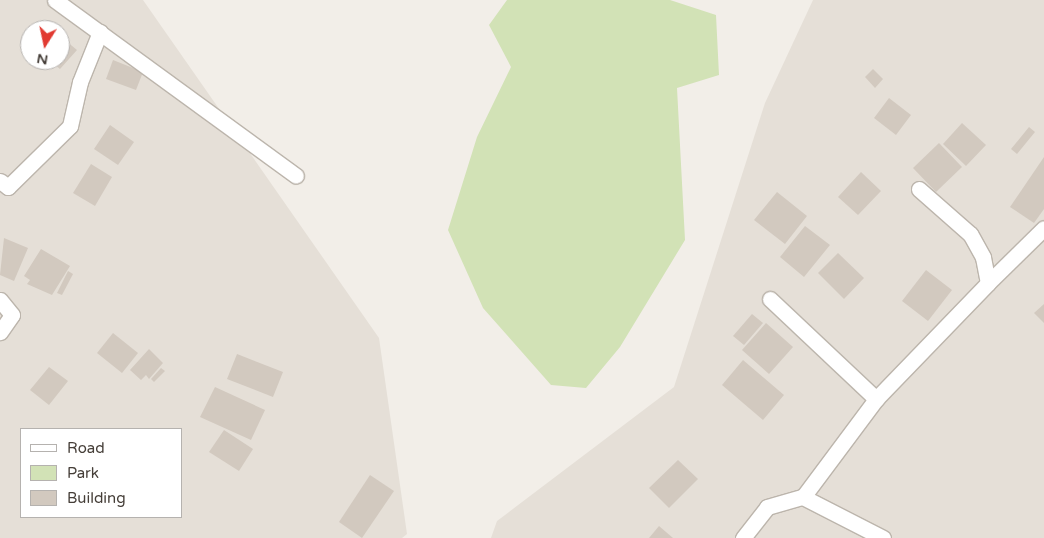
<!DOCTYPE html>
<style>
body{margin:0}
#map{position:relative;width:1044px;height:538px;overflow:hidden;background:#f2eee8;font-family:"Varela Round",sans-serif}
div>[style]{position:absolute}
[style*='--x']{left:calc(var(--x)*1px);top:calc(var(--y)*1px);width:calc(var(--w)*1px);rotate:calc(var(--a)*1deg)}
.residential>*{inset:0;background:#e5dfd7}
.green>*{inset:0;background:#d2e2b6}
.building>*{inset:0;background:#d2c9bf}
.roads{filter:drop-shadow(1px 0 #bcb5ac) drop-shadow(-1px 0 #bcb5ac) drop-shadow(0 1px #bcb5ac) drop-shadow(0 -1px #bcb5ac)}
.minor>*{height:15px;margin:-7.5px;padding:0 7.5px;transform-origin:7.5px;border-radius:7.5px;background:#fff}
span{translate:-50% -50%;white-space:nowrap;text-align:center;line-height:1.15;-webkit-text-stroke:5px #fff;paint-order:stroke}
.legend{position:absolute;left:20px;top:428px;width:162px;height:90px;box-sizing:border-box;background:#fff;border:1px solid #b5b2af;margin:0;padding:6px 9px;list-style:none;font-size:15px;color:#453e38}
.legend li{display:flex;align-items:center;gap:10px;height:25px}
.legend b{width:25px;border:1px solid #b5b2af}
.north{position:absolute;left:20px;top:20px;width:50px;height:50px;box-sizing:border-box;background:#fff;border:1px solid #b5b2af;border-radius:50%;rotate:190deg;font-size:14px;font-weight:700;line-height:20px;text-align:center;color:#453e38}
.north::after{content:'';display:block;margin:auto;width:18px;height:22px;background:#e13a31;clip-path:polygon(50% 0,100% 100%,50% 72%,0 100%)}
</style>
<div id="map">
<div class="residential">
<i style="clip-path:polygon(evenodd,0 0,143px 0,379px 338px,407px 534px,402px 538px,0 538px,0 0,30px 30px,60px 30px,60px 60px,30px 60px,30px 30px,0 0,21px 429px,181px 429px,181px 517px,21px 517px,21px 429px)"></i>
<i style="clip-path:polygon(813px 0,1044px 0,1044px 538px,491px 538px,497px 521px,674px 387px,765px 103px)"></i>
</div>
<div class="green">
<i style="clip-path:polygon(507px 0,670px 0,716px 15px,719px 75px,677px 88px,685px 240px,620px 347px,586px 388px,551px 385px,483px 308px,448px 230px,477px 137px,511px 67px,489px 25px)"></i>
</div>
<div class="building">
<i style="clip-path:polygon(60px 36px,77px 50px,60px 69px,49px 60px,60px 60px)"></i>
<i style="clip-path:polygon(113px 60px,143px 72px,136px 90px,106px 79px)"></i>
<i style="clip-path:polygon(873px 69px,883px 79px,875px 88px,865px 77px)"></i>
<i style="clip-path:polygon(889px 98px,911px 115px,896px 135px,874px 118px)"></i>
<i style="clip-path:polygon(962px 123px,986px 145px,966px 166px,943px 144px)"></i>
<i style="clip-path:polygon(110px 125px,134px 142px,118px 165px,94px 149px)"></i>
<i style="clip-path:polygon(1029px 127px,1035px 132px,1017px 154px,1011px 149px)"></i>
<i style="clip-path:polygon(939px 143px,962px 167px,936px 192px,913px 168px)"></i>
<i style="clip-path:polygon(1044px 157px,1044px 209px,1034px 223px,1010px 207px)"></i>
<i style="clip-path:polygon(91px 164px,112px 177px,95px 206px,73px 193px)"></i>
<i style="clip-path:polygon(861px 172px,881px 191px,858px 215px,838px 197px)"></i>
<i style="clip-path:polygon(777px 192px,807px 216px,785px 244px,754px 220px)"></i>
<i style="clip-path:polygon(805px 226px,830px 245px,804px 277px,780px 257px)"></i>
<i style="clip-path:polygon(4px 238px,28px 248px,14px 281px,0 275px)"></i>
<i style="clip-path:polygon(41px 249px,70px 266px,52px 295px,27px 284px,30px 280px,24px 276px)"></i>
<i style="clip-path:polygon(838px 253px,864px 278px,844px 299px,818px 273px)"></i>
<i style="clip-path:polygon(926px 270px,952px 290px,928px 321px,902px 301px)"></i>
<i style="clip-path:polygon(68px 271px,73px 274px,62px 295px,57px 293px)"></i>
<i style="clip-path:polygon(1044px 304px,1044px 323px,1034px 313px)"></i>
<i style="clip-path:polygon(752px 314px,763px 323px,744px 345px,733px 336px)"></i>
<i style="clip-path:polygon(766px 323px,793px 347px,769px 374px,742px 350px)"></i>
<i style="clip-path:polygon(113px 333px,138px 353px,122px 373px,97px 353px)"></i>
<i style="clip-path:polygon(149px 349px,163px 363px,149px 379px,146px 375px,141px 380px,130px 370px)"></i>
<i style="clip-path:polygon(237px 354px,283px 372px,273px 397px,227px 379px)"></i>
<i style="clip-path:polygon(743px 360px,784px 395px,763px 420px,722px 385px)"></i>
<i style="clip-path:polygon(49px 367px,68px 381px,49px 405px,30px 390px)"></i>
<i style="clip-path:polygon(161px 368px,165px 371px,154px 382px,151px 379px)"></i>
<i style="clip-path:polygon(215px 387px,265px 410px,251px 440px,200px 417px)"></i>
<i style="clip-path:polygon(224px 430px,253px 449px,239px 471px,209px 452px)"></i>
<i style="clip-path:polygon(678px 460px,698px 479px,669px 508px,649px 488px)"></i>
<i style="clip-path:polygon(370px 475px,394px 491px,362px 538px,339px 522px)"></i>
<i style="clip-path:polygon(659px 526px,673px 538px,649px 538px)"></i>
</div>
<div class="roads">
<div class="minor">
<i style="--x:55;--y:0;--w:298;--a:36.1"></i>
<i style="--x:0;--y:181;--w:10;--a:37"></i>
<i style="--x:8;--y:187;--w:87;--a:-44.5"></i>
<i style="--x:70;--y:126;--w:45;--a:-77.2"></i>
<i style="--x:80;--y:82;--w:54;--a:-68.2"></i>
<i style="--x:988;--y:283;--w:78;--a:-44.5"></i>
<i style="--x:770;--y:299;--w:146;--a:43.3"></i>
<i style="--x:0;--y:300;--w:19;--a:51"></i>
<i style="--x:12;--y:315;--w:21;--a:125"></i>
<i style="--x:743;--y:538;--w:39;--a:-52"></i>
<i style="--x:767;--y:507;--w:37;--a:-16"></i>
<i style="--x:883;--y:538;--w:90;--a:-152.9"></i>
<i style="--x:803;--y:497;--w:122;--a:-53.3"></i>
<i style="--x:876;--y:399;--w:161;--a:-46"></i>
<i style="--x:988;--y:283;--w:26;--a:-101"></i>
<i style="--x:983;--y:257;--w:26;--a:-119"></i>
<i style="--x:970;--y:234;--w:68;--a:-138.6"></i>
</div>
</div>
<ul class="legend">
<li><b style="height:6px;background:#fff"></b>Road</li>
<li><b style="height:14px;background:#d2e2b6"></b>Park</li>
<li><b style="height:14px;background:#d2c9bf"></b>Building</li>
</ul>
<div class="north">N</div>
</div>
